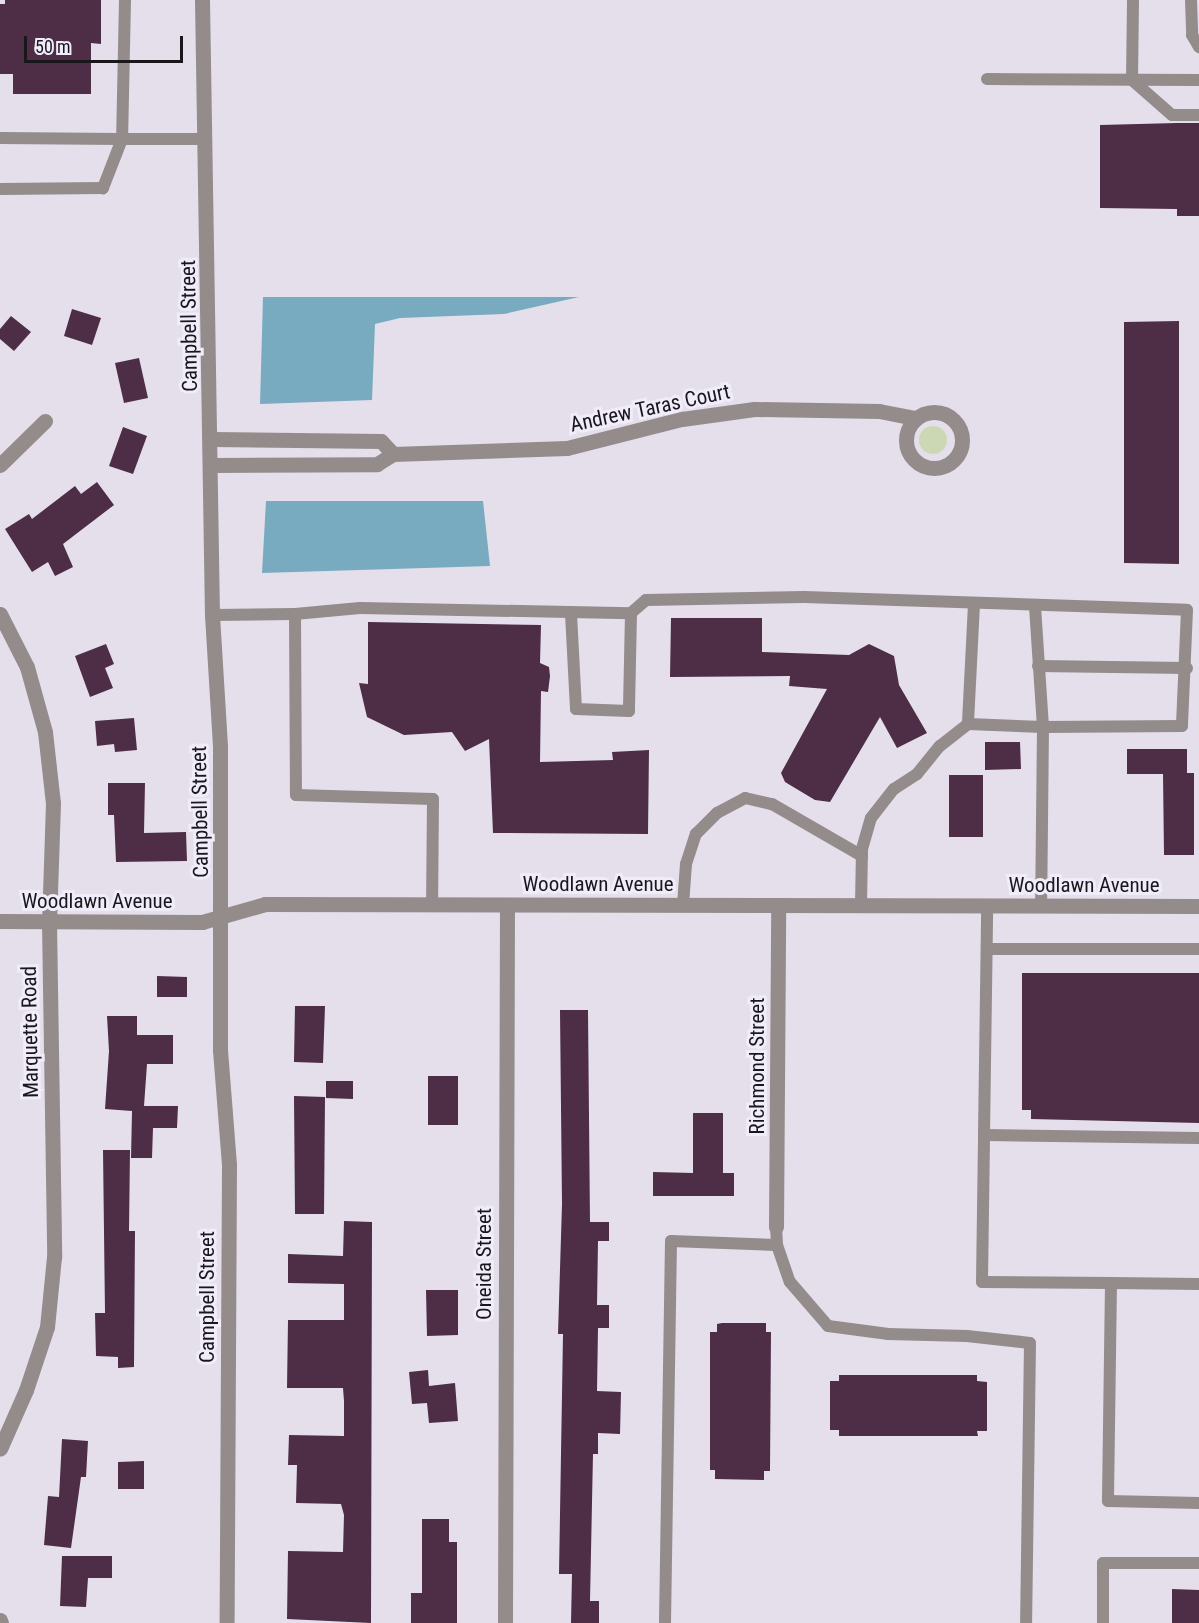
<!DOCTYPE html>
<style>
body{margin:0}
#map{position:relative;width:1199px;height:1623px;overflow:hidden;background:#e4dfeb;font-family:"Roboto Condensed",sans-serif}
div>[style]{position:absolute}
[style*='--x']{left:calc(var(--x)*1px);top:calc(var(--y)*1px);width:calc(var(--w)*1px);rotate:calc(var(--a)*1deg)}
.green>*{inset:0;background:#cbd8b3}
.round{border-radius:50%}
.water>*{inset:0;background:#78aac0}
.building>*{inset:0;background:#4e2d47}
.service>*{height:12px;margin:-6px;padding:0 6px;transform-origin:6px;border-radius:6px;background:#938c8b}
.minor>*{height:15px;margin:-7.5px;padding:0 7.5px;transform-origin:7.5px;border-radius:7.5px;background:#938c8b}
.minor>.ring{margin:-7.5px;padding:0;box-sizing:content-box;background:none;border:15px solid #938c8b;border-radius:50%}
span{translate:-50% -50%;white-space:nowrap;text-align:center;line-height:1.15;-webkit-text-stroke:6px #f1ecf9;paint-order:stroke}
.street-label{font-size:21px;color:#19171c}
.scale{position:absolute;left:24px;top:36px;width:159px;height:27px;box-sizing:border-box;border:3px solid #19171c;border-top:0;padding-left:8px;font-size:18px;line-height:21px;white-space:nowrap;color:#19171c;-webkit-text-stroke:4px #f1ecf9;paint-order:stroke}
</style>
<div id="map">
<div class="green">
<i class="round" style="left:919px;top:426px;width:28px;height:28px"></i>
</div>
<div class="water">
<i style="clip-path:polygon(263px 297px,579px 297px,504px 314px,400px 318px,375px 324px,372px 400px,260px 404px)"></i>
<i style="clip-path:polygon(266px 501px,483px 501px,490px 566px,262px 573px)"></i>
</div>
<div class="building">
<i style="clip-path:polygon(5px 0,101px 0,101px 44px,91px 43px,91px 94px,13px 94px,13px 74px,0 74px,0 4px,5px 4px)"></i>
<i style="clip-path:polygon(1177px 123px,1199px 123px,1199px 216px,1177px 216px,1177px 209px,1100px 208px,1100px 125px)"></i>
<i style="clip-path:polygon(72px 309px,101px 318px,92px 345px,64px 336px)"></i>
<i style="clip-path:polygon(11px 316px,31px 332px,14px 351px,0 339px,0 329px)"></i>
<i style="clip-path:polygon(1179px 321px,1179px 564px,1124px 563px,1124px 322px)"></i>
<i style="clip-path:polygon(139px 358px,148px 398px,124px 403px,115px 363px)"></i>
<i style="clip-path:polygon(123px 427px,147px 436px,133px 474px,109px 466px)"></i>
<i style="clip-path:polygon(97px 482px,114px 505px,63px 544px,73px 567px,55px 576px,48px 562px,32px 572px,5px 529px,29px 514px,32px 519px,75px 486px,81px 494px)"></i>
<i style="clip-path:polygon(671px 618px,762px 618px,762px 652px,849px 655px,869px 644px,894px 656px,899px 685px,927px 733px,897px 748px,880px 717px,830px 802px,815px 800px,785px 782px,781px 773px,827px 689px,789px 686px,790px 676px,670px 677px)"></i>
<i style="clip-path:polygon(368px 622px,541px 625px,540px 663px,549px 667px,550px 676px,548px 692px,541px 691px,540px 762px,613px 760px,612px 752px,649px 750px,648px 834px,493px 833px,489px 739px,465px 751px,452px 732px,404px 735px,367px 717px,359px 683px,368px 684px)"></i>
<i style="clip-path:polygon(106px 644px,114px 664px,105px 668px,113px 688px,90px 697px,75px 656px)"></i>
<i style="clip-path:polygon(134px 718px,137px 750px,115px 752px,114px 744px,97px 746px,95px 721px)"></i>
<i style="clip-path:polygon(985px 742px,1020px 742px,1021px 769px,985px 770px)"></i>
<i style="clip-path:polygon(1127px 749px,1187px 749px,1187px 773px,1194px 773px,1194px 855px,1164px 855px,1163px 774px,1127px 774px)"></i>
<i style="clip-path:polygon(949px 775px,983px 775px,983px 837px,949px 837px)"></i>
<i style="clip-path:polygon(108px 783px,145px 783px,144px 833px,186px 832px,187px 861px,116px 862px,114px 815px,108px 815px)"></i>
<i style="clip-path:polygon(1022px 973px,1199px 973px,1199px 1123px,1031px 1119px,1031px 1110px,1022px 1110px)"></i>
<i style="clip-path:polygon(157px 976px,187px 977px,187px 997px,157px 997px)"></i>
<i style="clip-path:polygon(295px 1006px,325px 1006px,323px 1063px,294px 1062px)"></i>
<i style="clip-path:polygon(560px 1010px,588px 1010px,590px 1222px,609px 1222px,609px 1241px,598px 1241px,597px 1305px,609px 1305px,609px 1328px,598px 1328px,597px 1391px,621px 1392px,620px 1434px,598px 1433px,598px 1454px,593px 1454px,590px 1601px,599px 1601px,599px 1623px,571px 1623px,572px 1574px,559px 1574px,563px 1334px,558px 1334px,562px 1204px)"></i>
<i style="clip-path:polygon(107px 1016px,137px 1016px,137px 1035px,173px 1035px,173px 1064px,147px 1064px,144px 1106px,178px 1106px,177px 1128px,153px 1128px,152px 1158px,131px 1158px,132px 1111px,105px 1109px,109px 1051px)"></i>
<i style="clip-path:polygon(428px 1076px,458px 1076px,458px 1125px,428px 1125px)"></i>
<i style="clip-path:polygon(326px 1081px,353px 1081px,353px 1099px,326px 1098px)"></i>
<i style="clip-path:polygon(294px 1096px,325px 1097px,324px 1214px,295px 1214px)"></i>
<i style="clip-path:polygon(693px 1113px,723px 1113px,723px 1173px,734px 1173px,734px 1196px,653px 1196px,653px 1172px,693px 1173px)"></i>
<i style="clip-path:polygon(103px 1150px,130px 1150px,129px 1231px,135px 1231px,134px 1367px,118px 1368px,118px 1357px,96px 1356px,95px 1313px,105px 1313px)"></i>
<i style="clip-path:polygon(344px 1221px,372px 1222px,371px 1623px,287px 1619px,288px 1551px,343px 1552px,344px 1515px,341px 1504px,296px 1503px,297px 1465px,288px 1465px,289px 1435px,344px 1436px,344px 1401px,343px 1388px,287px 1388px,288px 1320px,344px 1320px,344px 1284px,288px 1283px,288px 1254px,343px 1256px)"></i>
<i style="clip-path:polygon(426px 1290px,458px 1290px,458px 1335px,427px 1336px)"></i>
<i style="clip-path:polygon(766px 1323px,766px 1332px,771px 1332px,770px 1471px,764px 1471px,764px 1480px,715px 1479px,715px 1470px,710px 1470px,710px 1332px,717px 1332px,717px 1324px,722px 1323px)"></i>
<i style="clip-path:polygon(428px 1370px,429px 1386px,455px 1383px,458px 1421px,429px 1423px,427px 1403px,412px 1404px,409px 1372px)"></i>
<i style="clip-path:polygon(839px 1375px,977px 1375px,977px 1381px,987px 1382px,987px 1431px,977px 1431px,978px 1436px,839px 1436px,839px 1430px,830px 1430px,830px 1381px,839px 1381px)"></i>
<i style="clip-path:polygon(62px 1439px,88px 1441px,86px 1477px,81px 1477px,71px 1548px,44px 1545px,48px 1496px,59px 1497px)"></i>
<i style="clip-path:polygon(144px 1461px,144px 1489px,118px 1489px,118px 1462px)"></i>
<i style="clip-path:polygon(422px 1519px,449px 1519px,449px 1542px,457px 1542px,457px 1623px,411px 1623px,411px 1593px,422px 1593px)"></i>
<i style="clip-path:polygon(62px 1556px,112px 1556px,112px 1578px,88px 1578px,86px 1607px,60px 1606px)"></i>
<i style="clip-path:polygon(1172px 1589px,1199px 1590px,1199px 1623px,1172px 1623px)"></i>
</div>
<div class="service">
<i style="--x:125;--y:0;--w:139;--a:91.2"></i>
<i style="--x:122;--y:139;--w:83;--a:0"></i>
<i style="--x:1133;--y:0;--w:80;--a:90.7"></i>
<i style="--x:1132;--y:80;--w:53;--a:41.2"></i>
<i style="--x:1172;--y:115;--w:27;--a:0"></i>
<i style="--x:1191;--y:0;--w:35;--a:88"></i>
<i style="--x:1192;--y:35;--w:14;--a:60"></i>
<i style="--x:987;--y:79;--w:212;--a:0.3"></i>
<i style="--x:0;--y:138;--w:122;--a:0.5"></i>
<i style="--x:122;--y:139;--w:53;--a:111.2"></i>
<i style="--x:103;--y:188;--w:103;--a:179.4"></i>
<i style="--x:974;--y:604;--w:120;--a:92.9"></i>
<i style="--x:968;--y:724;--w:75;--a:2.3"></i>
<i style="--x:1043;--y:727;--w:179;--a:90.6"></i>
<i style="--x:631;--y:613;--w:20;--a:-41"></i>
<i style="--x:646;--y:600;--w:158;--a:-1.1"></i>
<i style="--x:804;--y:597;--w:383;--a:1.9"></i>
<i style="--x:1187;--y:610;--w:116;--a:92.5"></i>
<i style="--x:1182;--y:726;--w:139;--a:179.6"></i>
<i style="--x:1043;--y:727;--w:122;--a:-93.8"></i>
<i style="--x:295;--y:614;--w:65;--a:-5.3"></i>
<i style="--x:360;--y:608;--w:271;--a:1.1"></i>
<i style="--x:631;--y:613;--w:98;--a:91.2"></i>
<i style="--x:629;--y:711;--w:53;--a:-177.8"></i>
<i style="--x:576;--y:709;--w:97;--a:-93"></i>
<i style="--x:212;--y:615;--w:83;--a:-0.7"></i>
<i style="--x:295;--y:614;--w:181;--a:89.7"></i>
<i style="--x:296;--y:795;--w:137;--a:1.7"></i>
<i style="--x:433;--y:799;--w:106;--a:90.5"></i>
<i style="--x:1038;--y:666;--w:149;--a:0.8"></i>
<i style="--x:683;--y:905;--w:41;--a:-85.8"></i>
<i style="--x:686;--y:864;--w:32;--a:-72"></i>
<i style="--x:696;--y:834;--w:30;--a:-45"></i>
<i style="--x:717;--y:813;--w:32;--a:-28"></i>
<i style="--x:745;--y:798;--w:28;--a:13"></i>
<i style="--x:772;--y:804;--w:104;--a:30"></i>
<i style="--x:861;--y:906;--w:57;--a:-89"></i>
<i style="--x:862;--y:849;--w:32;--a:-74"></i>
<i style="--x:871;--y:818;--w:37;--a:-52"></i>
<i style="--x:894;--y:789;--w:27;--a:-33"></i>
<i style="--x:917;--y:774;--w:36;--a:-51"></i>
<i style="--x:940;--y:746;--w:36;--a:-38"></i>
<i style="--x:987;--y:949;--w:212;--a:0"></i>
<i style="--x:984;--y:1135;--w:229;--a:-89.2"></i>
<i style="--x:777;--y:1245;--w:39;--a:71"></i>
<i style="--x:790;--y:1282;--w:58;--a:49.2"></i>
<i style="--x:828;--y:1326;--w:61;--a:7.6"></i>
<i style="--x:888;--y:1334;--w:79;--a:1.5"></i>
<i style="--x:967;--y:1336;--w:63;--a:6.3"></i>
<i style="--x:1030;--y:1343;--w:280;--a:90.8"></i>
<i style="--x:1111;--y:1283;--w:129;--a:-179.6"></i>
<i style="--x:982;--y:1282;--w:147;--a:-89.2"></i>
<i style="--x:984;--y:1135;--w:215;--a:0.8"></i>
<i style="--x:1199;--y:1284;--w:88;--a:-179.3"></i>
<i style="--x:1111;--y:1283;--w:218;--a:90.8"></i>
<i style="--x:1108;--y:1501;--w:91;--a:1.3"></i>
<i style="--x:665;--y:1623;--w:382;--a:-89.1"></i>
<i style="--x:671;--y:1241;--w:106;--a:2.2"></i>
<i style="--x:777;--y:1245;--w:18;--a:-93"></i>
<i style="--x:1103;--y:1623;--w:60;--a:-90"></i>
<i style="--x:1103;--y:1563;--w:96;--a:0"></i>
</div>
<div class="minor">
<i style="--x:202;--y:0;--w:615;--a:89.07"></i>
<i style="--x:212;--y:615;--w:131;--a:86.5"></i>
<i style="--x:220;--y:746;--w:304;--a:90"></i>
<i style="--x:220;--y:1050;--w:115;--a:85.5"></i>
<i style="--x:229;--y:1165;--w:458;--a:90.3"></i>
<i class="ring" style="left:906px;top:412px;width:41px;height:41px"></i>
<i style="--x:211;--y:439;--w:170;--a:0.7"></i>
<i style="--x:381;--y:441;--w:18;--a:47"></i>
<i style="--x:0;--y:465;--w:63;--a:-44.4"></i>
<i style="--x:212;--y:465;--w:165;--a:-0.3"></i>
<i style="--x:377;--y:464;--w:19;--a:-32"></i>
<i style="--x:393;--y:454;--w:174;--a:-2"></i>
<i style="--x:567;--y:448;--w:119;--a:-14.2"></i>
<i style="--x:682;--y:419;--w:73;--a:-7.9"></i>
<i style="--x:754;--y:409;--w:125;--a:0.9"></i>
<i style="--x:879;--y:411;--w:37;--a:11"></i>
<i style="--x:0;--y:614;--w:59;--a:63"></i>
<i style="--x:27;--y:667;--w:67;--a:74.5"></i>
<i style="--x:45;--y:732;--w:71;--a:83.6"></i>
<i style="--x:53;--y:803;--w:119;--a:91.9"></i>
<i style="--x:49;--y:922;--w:335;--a:89.1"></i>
<i style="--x:54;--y:1257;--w:70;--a:95.7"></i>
<i style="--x:47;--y:1327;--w:66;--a:108.4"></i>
<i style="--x:26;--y:1390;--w:64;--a:113.8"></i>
<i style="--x:0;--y:921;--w:202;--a:0.3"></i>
<i style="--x:202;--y:922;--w:66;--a:-15.9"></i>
<i style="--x:265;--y:904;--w:934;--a:0.12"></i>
<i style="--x:776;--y:1227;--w:321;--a:-89.6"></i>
<i style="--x:0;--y:1620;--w:3;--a:72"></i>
<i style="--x:505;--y:1623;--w:718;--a:-89.84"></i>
</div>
<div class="street-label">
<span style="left:189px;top:326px;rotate:-91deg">Campbell Street</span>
<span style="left:650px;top:408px;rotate:-12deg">Andrew Taras Court</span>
<span style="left:200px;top:812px;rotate:-91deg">Campbell Street</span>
<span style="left:598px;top:884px">Woodlawn Avenue</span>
<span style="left:1084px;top:885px">Woodlawn Avenue</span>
<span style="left:97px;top:901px">Woodlawn Avenue</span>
<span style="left:30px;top:1032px;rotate:-91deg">Marquette Road</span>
<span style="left:757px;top:1066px;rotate:-90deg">Richmond Street</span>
<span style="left:484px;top:1264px;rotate:-90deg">Oneida Street</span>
<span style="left:207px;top:1297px;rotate:-90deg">Campbell Street</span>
</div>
<div class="scale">50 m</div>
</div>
